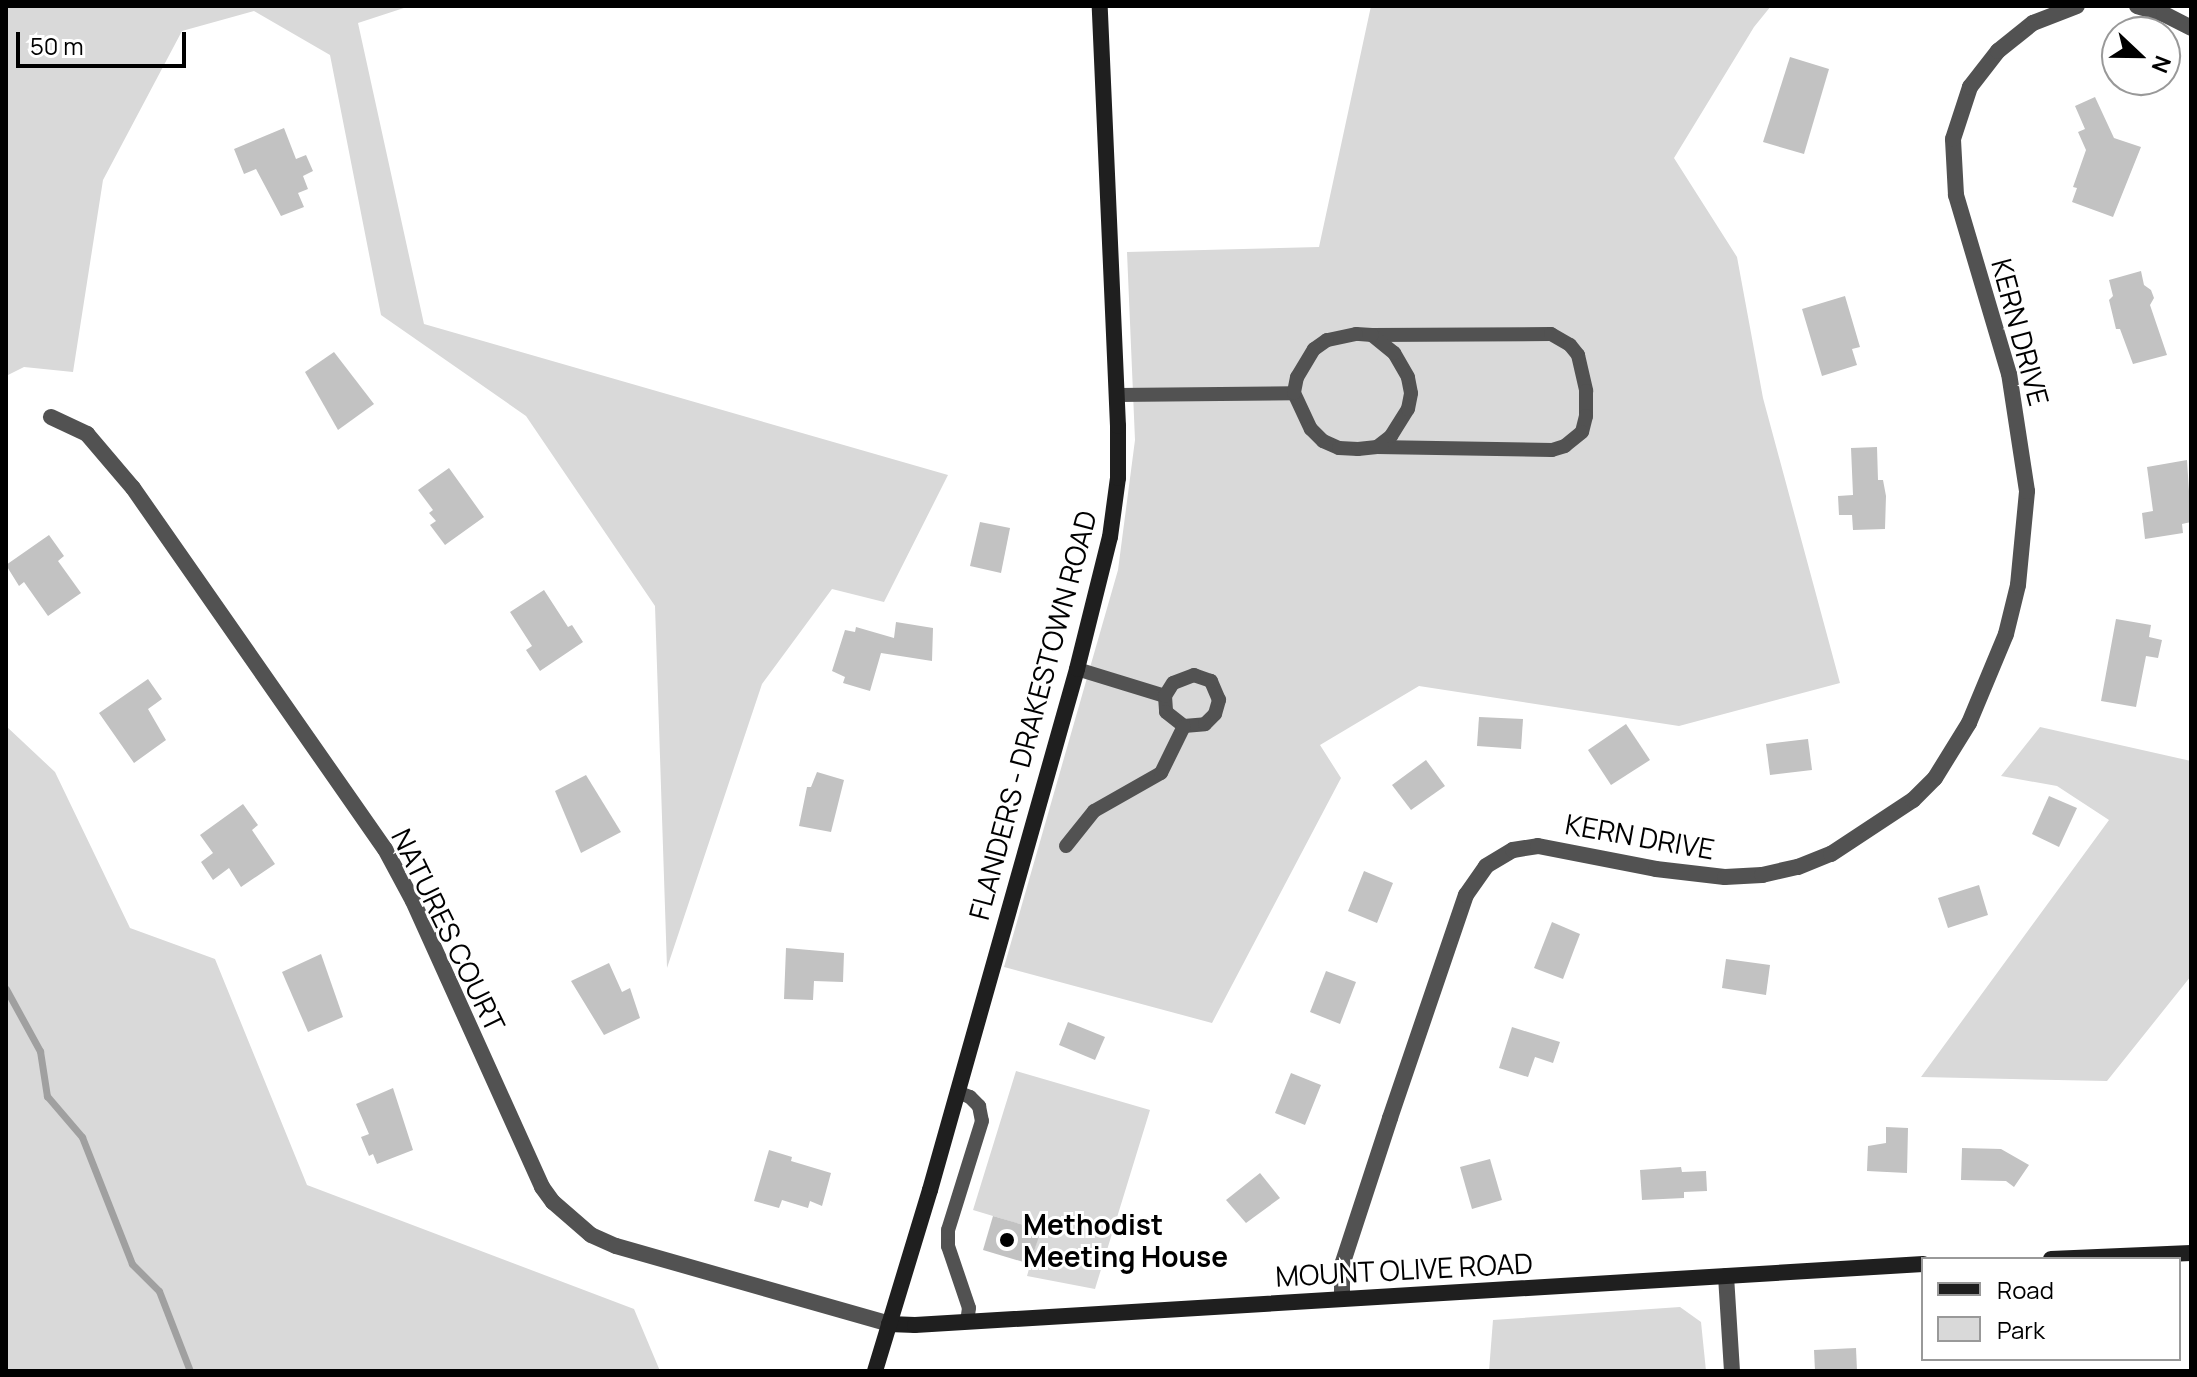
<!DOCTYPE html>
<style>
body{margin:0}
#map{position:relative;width:2197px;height:1377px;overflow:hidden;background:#fff;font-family:Manrope,sans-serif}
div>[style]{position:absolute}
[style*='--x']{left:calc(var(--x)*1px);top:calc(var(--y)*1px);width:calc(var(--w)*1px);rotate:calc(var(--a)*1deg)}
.green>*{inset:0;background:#d9d9d9}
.stream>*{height:7px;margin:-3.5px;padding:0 3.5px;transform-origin:3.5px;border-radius:3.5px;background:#a0a0a0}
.building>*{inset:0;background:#c2c2c2}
.lane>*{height:14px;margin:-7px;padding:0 7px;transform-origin:7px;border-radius:7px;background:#525252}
.street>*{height:16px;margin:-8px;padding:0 8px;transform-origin:8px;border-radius:8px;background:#525252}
.secondary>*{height:16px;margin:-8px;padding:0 8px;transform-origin:8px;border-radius:8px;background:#1f1f1f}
.dots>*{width:22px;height:22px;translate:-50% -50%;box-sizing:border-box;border:4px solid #fff;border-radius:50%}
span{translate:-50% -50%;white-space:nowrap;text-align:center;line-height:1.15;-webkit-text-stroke:6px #fff;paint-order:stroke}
.street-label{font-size:28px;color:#000}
.poi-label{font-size:28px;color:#000;font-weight:700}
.left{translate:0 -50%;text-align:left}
.frame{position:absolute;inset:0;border:8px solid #000;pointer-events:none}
.legend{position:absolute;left:1921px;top:1257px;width:260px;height:104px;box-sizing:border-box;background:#fff;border:2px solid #999;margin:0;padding:10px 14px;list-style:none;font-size:24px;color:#000}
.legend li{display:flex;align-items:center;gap:16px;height:40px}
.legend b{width:40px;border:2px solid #999}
.north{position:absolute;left:2101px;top:16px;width:80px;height:80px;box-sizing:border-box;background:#fff;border:2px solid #999;border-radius:50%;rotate:112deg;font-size:22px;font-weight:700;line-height:32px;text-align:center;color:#000}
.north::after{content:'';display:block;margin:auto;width:28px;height:36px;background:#000;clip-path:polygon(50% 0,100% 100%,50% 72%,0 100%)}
.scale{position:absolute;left:16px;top:32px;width:170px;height:36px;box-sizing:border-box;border:4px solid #000;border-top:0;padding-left:10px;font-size:24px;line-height:28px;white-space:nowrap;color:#000;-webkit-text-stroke:6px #fff;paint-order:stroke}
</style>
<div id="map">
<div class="green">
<i style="clip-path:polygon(6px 6px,410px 6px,358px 23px,424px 324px,948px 475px,884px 602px,832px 589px,762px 684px,667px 968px,655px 606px,526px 416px,381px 315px,330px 55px,254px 11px,182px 31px,103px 180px,73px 372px,24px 367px,6px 376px)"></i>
<i style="clip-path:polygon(1371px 6px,1771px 6px,1754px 27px,1674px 158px,1737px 257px,1763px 398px,1840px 683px,1679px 726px,1419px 686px,1320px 745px,1341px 778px,1212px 1023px,1004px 967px,1118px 570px,1135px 440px,1127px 252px,1319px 247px)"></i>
<i style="clip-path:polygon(6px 726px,55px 772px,130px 928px,215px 959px,307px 1185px,634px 1309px,660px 1371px,6px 1371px)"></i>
<i style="clip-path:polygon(2040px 727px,2191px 761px,2191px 976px,2107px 1081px,1921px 1077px,2109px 820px,2057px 786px,2001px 776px)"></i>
<i style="clip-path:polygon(1016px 1071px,1150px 1110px,1095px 1289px,1027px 1276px,1040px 1230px,973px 1210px)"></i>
<i style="clip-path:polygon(1680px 1307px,1701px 1322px,1706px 1371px,1489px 1371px,1493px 1320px)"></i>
</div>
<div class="stream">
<i style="--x:6;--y:989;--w:71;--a:61.3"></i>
<i style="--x:40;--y:1051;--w:46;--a:81.2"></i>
<i style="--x:47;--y:1096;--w:54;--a:49.5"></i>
<i style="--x:82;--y:1137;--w:136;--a:68.5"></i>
<i style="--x:132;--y:1264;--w:38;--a:45"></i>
<i style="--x:159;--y:1291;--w:86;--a:68.8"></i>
</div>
<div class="building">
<i style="clip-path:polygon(1790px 57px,1829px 69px,1804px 154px,1763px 142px)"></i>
<i style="clip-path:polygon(2095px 97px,2114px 138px,2141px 147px,2113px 217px,2072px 202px,2077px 188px,2073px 187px,2086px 150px,2078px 132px,2085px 129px,2075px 106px)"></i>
<i style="clip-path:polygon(284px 128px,296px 159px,306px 155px,313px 171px,303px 176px,308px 189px,298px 193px,304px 207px,281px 216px,256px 169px,244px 174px,234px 149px)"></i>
<i style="clip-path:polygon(2141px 271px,2144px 285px,2151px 290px,2154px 298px,2150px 305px,2167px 355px,2133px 364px,2120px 329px,2116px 329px,2109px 300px,2113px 296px,2109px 280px)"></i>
<i style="clip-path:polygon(1845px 296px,1860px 347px,1852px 349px,1857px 365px,1822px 376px,1802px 309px)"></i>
<i style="clip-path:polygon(334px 352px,374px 404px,338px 430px,305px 372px)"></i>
<i style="clip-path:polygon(1877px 447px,1878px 480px,1883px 480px,1886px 496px,1885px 529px,1853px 530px,1852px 515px,1839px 515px,1838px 496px,1853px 495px,1851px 448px)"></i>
<i style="clip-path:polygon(2187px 460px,2191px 522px,2182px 524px,2183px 533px,2145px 539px,2142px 513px,2153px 511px,2147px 467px)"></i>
<i style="clip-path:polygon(449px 468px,484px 517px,445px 545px,430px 525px,436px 521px,429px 513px,433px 510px,418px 490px)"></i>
<i style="clip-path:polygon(980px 522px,1010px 528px,1001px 573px,970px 566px)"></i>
<i style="clip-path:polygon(49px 535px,64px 556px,58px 561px,81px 593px,48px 616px,24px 582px,19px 586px,6px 565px)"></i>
<i style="clip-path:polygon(544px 590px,568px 627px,572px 625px,583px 642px,540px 671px,526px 650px,532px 646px,510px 612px)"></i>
<i style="clip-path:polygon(2116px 619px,2151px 625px,2149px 637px,2162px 640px,2158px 658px,2146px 656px,2136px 707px,2101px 701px)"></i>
<i style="clip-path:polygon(896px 622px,933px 628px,932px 661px,881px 653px,870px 691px,843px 683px,845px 677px,832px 671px,845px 630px,855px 632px,856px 627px,894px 638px)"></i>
<i style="clip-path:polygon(148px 679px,162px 699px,148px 709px,166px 740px,134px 763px,99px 713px)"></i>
<i style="clip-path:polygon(1479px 717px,1523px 719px,1521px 749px,1477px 746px)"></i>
<i style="clip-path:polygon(1626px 724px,1650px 760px,1611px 785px,1588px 750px)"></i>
<i style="clip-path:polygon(1808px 739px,1812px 770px,1770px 775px,1766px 744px)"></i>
<i style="clip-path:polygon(1426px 760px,1445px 786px,1411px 810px,1392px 785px)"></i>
<i style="clip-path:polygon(817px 772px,844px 780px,831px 832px,799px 826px,807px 787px,811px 787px)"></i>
<i style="clip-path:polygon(586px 775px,621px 832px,581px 853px,555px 791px)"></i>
<i style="clip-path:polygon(2049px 796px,2077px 808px,2059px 847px,2032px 834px)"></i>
<i style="clip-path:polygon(243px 804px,258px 825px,252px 830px,275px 864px,241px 887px,229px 868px,213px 880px,201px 862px,213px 853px,200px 835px)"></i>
<i style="clip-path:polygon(1364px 871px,1393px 883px,1377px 923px,1348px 911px)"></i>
<i style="clip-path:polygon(1979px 885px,1988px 915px,1948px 928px,1938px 898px)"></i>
<i style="clip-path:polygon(1552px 922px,1580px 934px,1563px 979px,1534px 968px)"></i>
<i style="clip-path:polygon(786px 948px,844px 953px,843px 982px,814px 981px,813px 1000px,784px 999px)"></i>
<i style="clip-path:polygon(321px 954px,343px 1017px,308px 1032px,282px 972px)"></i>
<i style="clip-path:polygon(1726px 959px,1770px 965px,1766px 995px,1722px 988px)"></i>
<i style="clip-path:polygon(609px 963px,622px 992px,630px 988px,640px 1018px,604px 1035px,571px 981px)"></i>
<i style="clip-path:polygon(1326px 971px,1356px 982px,1340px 1024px,1310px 1012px)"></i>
<i style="clip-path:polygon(1068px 1022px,1105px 1037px,1095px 1060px,1059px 1045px)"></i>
<i style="clip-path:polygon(1512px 1027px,1560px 1042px,1553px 1063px,1535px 1057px,1528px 1077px,1499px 1068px)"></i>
<i style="clip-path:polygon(1291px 1073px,1321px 1085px,1305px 1125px,1275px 1113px)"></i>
<i style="clip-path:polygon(393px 1088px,413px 1150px,377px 1164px,373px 1154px,369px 1156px,361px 1137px,369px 1134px,356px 1104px)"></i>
<i style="clip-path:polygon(1886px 1127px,1908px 1128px,1907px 1173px,1867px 1171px,1868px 1146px,1886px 1143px)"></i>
<i style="clip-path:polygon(1962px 1148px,2001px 1149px,2029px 1165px,2014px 1187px,2006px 1181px,1961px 1180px)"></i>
<i style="clip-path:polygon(769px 1150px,792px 1157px,791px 1161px,831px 1173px,822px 1206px,810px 1201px,808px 1208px,782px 1200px,779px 1208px,754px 1201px)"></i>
<i style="clip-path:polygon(1490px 1159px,1502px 1200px,1472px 1209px,1460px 1167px)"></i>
<i style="clip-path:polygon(1681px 1167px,1682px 1172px,1706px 1171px,1707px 1191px,1684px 1192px,1684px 1198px,1642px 1200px,1640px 1170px)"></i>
<i style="clip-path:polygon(1260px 1173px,1280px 1198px,1246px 1223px,1226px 1200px)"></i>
<i style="clip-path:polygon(993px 1216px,1041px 1230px,1030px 1264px,983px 1250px)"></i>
<i style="clip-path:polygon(1856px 1348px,1857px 1371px,1815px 1371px,1814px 1350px)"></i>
</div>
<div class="lane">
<i style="--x:1372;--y:335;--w:179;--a:-0.3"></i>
<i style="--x:1551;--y:334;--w:22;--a:30"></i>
<i style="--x:1570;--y:345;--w:13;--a:51"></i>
<i style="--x:1578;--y:355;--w:37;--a:77"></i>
<i style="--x:1586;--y:391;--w:25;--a:90"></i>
<i style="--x:1586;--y:416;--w:16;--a:104"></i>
<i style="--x:1582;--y:432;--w:22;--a:141"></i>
<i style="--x:1565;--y:446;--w:14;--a:163"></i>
<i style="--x:1552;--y:450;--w:175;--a:-179"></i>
<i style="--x:1117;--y:395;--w:177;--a:-0.6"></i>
<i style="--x:1294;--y:393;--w:40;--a:65"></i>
<i style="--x:1311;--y:429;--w:17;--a:45"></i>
<i style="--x:1323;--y:441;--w:17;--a:24"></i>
<i style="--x:1339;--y:448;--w:19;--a:3"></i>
<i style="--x:1358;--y:449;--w:19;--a:-6"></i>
<i style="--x:1377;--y:447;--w:18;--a:-38"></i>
<i style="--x:1391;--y:436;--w:32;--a:-58"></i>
<i style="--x:1408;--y:409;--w:16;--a:-79"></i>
<i style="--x:1411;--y:393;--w:16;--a:-101"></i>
<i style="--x:1408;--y:377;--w:28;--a:-120"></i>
<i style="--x:1394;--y:353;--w:28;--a:-141"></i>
<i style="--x:1372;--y:335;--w:16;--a:-176"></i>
<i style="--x:1356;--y:334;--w:30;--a:168"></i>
<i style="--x:1327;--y:340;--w:16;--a:145"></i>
<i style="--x:1314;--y:349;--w:33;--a:121"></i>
<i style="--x:1297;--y:377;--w:16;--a:101"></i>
<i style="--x:1077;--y:669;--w:92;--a:17.1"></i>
<i style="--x:1165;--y:696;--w:16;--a:86"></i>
<i style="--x:1166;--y:712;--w:23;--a:38"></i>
<i style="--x:1184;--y:726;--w:21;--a:-5"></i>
<i style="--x:1205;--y:724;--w:14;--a:-45"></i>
<i style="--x:1215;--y:714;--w:15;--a:-74"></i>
<i style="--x:1219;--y:700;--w:21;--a:-113"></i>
<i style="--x:1211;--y:681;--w:18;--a:-161"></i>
<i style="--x:1194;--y:675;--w:22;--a:159"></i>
<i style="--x:1173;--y:683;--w:15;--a:122"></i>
<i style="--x:1066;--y:846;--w:45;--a:-51.3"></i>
<i style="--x:1094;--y:811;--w:77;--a:-29.6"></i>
<i style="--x:1161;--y:773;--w:52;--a:-63.9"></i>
<i style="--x:957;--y:1092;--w:14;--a:21"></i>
<i style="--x:970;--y:1097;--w:13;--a:45"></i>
<i style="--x:979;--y:1106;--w:15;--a:79"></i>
<i style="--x:982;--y:1121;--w:114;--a:107.3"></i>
<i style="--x:948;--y:1230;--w:16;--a:90"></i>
<i style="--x:948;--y:1246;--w:65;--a:71.3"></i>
<i style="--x:969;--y:1308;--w:14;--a:98"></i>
</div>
<div class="street">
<i style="--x:2137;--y:6;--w:28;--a:17"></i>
<i style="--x:2164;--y:14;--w:30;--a:27"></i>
<i style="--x:51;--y:417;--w:40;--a:25"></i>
<i style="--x:87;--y:434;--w:71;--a:49.6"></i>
<i style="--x:133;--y:488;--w:440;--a:55.1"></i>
<i style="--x:385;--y:849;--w:59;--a:61.7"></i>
<i style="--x:413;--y:901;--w:314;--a:65.7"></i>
<i style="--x:542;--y:1187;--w:19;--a:54"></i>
<i style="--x:553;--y:1202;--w:50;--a:41"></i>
<i style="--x:591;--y:1235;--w:27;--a:24"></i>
<i style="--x:616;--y:1246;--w:284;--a:15.9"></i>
<i style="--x:1726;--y:1276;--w:95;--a:86.4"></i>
<i style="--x:1342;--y:1298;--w:33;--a:-90"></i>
<i style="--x:1342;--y:1265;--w:155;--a:-71.9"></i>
<i style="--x:1390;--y:1118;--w:236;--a:-71.2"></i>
<i style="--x:1466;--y:895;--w:35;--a:-55"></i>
<i style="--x:1486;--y:866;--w:31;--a:-31"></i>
<i style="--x:1513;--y:850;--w:25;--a:-9"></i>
<i style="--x:1538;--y:846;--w:120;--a:11"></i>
<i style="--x:1656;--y:869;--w:69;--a:6.6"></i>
<i style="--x:1725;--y:877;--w:37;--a:-3"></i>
<i style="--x:1762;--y:875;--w:37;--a:-13"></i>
<i style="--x:1798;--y:867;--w:35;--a:-22"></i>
<i style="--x:1831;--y:854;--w:98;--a:-33.4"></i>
<i style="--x:1913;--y:800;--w:31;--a:-45"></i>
<i style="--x:1935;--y:778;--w:65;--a:-58.3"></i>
<i style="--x:1969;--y:723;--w:96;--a:-67.4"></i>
<i style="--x:2006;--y:634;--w:50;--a:-76.2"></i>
<i style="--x:2018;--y:585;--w:94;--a:-84.5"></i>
<i style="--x:2027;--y:491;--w:118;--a:-98.7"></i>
<i style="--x:2009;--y:374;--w:187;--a:-106.5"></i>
<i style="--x:1956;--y:195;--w:56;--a:-93.1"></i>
<i style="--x:1953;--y:139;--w:55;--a:-71.9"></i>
<i style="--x:1970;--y:87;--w:46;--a:-52.1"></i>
<i style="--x:1998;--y:51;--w:45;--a:-38.7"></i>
<i style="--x:2033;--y:23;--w:47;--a:-21.1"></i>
</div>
<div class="secondary">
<i style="--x:2051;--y:1259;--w:140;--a:-2.5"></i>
<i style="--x:889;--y:1324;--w:26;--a:2"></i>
<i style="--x:915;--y:1325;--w:1010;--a:-3.46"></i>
<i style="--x:875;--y:1371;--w:189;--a:-73.1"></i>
<i style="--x:930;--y:1190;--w:541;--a:-74.24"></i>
<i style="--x:1077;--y:669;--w:136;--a:-76"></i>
<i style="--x:1110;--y:537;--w:60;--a:-82.3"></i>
<i style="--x:1118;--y:478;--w:52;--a:-90"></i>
<i style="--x:1118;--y:426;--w:420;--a:-92.5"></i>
</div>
<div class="dots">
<i style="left:1007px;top:1240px;background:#000"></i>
</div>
<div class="street-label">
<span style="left:2021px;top:332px;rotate:75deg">KERN DRIVE</span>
<span style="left:1032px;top:715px;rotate:-75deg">FLANDERS - DRAKESTOWN ROAD</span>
<span style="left:1640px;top:836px;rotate:10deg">KERN DRIVE</span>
<span style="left:449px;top:930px;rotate:64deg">NATURES COURT</span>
<span style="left:1404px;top:1269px;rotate:-3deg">MOUNT OLIVE ROAD</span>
</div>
<div class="poi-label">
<span class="left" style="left:1023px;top:1240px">Methodist<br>Meeting House</span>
</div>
<div class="frame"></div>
<ul class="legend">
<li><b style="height:10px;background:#1f1f1f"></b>Road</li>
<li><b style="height:22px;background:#d9d9d9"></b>Park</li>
</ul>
<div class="north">N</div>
<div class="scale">50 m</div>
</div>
